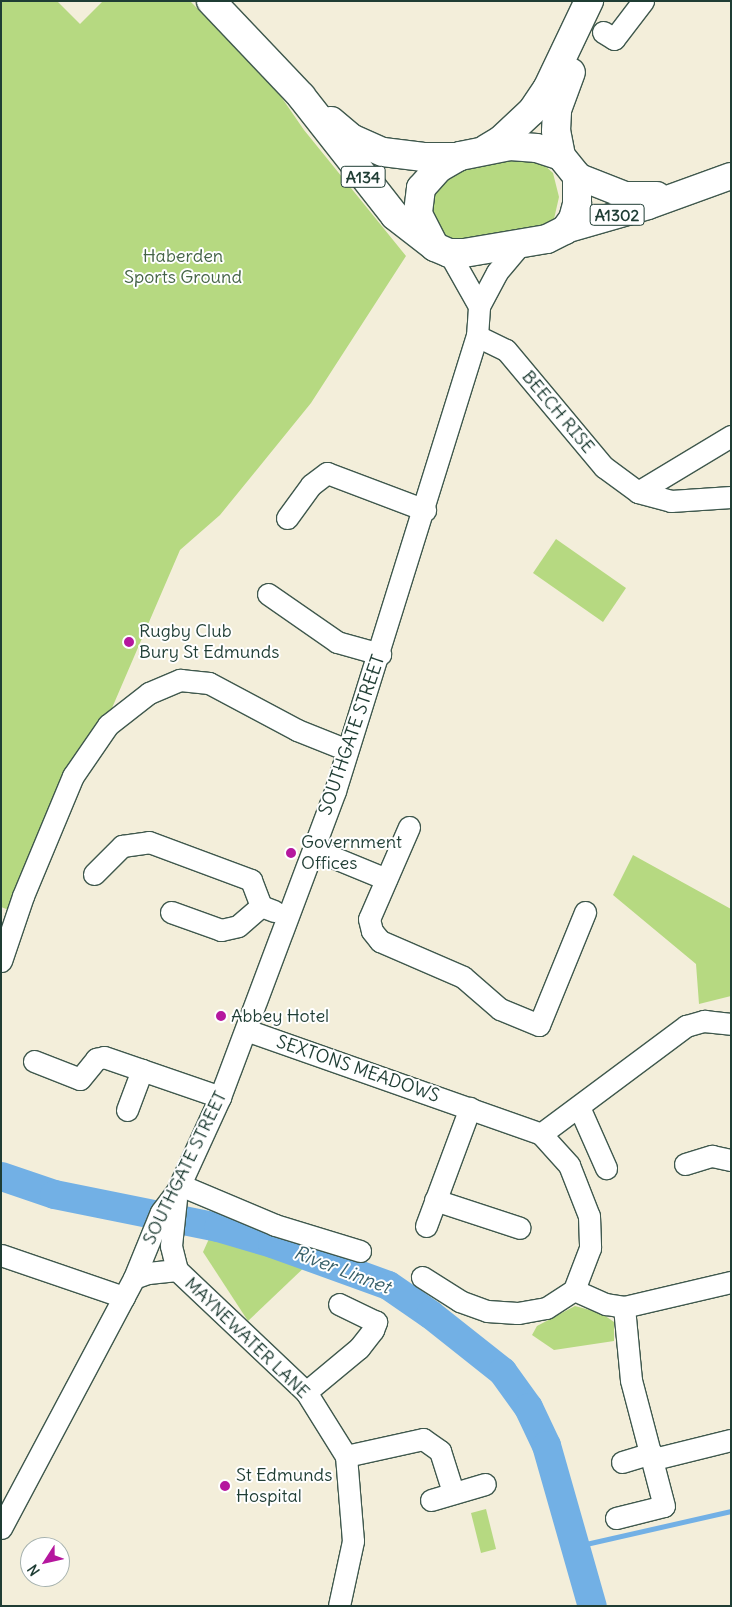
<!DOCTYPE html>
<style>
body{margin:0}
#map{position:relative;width:732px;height:1607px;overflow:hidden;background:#f3eeda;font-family:Delius,sans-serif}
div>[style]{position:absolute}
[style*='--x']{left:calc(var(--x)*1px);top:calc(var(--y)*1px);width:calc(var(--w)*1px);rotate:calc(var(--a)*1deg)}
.green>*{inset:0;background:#b6d981}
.stream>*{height:5px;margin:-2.5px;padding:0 2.5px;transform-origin:2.5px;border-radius:2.5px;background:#72b0e5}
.river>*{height:29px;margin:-14.5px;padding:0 14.5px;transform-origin:14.5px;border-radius:14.5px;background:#72b0e5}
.roads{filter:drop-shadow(1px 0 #3f584d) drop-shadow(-1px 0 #3f584d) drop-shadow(0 1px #3f584d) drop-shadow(0 -1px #3f584d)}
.minor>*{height:21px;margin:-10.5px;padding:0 10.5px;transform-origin:10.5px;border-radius:10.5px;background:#fff}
.major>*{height:26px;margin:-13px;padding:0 13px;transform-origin:13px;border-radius:13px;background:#fff}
.highway>*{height:28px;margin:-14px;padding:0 14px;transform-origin:14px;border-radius:14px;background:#fff}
.dots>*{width:14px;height:14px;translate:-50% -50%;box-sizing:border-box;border:2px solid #fff;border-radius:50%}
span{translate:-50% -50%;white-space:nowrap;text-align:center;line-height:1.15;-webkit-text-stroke:4px #fff;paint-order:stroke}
.shield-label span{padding:1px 4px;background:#fff;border:1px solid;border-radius:4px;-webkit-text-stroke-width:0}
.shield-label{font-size:16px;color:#1f3d34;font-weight:700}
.park-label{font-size:18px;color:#456447}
.street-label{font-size:18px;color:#1f3d34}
.poi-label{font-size:18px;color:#1f3d34}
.left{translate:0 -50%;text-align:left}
.water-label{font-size:19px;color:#386069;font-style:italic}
.frame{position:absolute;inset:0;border:2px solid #1f3d34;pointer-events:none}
.north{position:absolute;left:20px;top:1537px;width:50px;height:50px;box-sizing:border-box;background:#fff;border:1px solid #a5b1ae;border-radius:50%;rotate:235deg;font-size:14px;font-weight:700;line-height:20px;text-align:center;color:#1f3d34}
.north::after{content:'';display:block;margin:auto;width:18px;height:22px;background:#b5179e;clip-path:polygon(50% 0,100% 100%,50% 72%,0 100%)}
</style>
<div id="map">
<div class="green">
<i style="clip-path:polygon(1px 1px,57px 1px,80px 24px,103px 1px,190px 1px,273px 85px,304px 130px,406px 256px,311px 403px,220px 515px,180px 550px,112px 708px,61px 782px,9px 910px,1px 907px)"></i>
<i style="clip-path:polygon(528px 160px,543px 164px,553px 173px,559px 197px,554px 219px,545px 225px,455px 241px,439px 234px,427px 216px,433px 182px,478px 163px)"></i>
<i style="clip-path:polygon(556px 539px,626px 588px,603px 622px,533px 573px)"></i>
<i style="clip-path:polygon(633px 855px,731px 909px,731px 996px,699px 1004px,696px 964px,613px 895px)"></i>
<i style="clip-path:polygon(213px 1230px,268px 1245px,310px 1262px,248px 1321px,203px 1252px)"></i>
<i style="clip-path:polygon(575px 1306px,601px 1313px,614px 1322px,614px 1341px,554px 1350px,532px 1335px,537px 1326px)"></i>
<i style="clip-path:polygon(486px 1509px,496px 1549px,481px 1553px,471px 1513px)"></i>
</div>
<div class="stream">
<i style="--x:577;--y:1546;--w:158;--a:-12.8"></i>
</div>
<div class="river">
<i style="--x:1;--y:1176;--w:56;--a:18.8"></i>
<i style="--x:54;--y:1194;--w:167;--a:11.4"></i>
<i style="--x:218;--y:1227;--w:56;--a:16.5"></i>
<i style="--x:272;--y:1243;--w:123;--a:19.9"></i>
<i style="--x:388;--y:1285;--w:51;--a:34.6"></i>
<i style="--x:430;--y:1314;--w:92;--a:38.4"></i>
<i style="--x:502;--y:1371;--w:44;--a:54.2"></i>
<i style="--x:528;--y:1407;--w:42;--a:64.7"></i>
<i style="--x:546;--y:1445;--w:167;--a:74.1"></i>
</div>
<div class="roads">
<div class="minor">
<i style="--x:603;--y:32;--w:13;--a:32"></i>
<i style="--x:614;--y:39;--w:48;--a:-52.7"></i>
<i style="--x:479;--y:306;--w:38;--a:-62"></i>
<i style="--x:497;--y:272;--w:35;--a:-50"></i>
<i style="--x:477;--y:336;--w:32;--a:26"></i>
<i style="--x:506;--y:350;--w:153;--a:50.1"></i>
<i style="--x:604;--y:467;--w:42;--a:36.3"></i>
<i style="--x:638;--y:492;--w:34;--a:15"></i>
<i style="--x:671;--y:501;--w:60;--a:-3.8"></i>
<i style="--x:638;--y:492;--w:109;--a:-31.1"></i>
<i style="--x:287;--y:518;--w:41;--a:-54"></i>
<i style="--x:311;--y:485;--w:20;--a:-37"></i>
<i style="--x:327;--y:473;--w:105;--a:20.7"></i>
<i style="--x:268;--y:594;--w:84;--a:34.8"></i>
<i style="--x:337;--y:642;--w:45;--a:15.6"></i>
<i style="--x:409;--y:827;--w:100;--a:113.5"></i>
<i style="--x:369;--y:919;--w:12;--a:76"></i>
<i style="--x:372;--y:931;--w:13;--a:51"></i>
<i style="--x:380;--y:941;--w:90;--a:23.4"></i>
<i style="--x:463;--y:977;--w:49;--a:40.9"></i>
<i style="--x:500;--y:1009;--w:42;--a:22.3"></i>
<i style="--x:539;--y:1025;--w:122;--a:-67.8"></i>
<i style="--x:313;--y:849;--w:79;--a:22.3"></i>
<i style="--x:94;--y:874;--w:40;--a:-45"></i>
<i style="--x:122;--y:846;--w:27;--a:-8"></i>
<i style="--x:149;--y:842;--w:109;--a:20.4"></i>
<i style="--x:251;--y:880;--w:28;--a:69"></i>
<i style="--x:171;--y:912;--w:53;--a:19.8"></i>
<i style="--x:221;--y:930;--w:17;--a:-13"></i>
<i style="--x:238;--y:926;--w:30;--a:-41"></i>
<i style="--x:261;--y:906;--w:14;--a:21"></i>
<i style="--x:1;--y:961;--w:69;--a:-71.3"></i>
<i style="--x:23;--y:896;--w:130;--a:-67.4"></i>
<i style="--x:73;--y:776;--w:62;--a:-55.5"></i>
<i style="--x:108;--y:725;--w:52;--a:-38"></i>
<i style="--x:149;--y:693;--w:34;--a:-23"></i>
<i style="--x:180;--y:680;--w:29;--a:6"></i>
<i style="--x:209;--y:683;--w:100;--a:28.1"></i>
<i style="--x:297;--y:730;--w:54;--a:21.8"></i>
<i style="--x:246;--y:1030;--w:313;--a:19.4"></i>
<i style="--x:541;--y:1134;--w:42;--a:47.9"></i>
<i style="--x:569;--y:1165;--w:55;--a:68.6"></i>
<i style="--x:589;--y:1216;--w:32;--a:88"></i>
<i style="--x:590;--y:1248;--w:45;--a:110.9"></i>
<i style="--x:574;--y:1290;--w:33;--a:147"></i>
<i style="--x:546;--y:1308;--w:29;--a:170"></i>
<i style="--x:517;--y:1313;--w:30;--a:-176"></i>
<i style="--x:487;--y:1311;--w:29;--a:-160"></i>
<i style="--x:460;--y:1301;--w:45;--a:-147.7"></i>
<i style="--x:34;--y:1061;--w:49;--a:21.4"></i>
<i style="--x:80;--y:1079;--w:26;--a:-51"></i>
<i style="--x:96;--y:1059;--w:8;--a:-14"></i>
<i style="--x:104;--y:1057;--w:123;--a:19"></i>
<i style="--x:579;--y:1107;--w:67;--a:66.1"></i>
<i style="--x:127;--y:1110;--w:43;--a:-69.4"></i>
<i style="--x:541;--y:1134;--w:181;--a:-36.7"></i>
<i style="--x:686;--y:1026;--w:19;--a:-16"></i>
<i style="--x:704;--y:1021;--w:27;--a:6"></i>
<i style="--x:685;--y:1164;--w:28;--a:-17"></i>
<i style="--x:712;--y:1156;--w:19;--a:12"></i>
<i style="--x:180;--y:1185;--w:103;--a:22.8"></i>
<i style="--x:275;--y:1225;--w:89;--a:17"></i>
<i style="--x:176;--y:1199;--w:47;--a:96.1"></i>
<i style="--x:171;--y:1246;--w:25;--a:76"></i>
<i style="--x:177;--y:1270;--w:178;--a:43.4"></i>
<i style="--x:306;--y:1392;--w:75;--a:58"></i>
<i style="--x:346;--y:1456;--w:85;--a:85.3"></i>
<i style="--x:353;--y:1541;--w:66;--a:102.2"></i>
<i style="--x:435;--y:1200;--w:89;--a:18.2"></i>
<i style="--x:426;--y:1226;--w:126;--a:-69.6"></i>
<i style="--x:1;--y:1255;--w:130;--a:18.9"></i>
<i style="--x:134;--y:1278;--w:15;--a:-20"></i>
<i style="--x:148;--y:1273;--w:29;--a:-6"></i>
<i style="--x:574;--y:1290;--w:35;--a:24"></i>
<i style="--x:606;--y:1304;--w:18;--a:9"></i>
<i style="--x:624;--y:1307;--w:110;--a:-13.2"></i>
<i style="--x:306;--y:1392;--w:69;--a:-39.7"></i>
<i style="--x:359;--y:1348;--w:23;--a:-52"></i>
<i style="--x:373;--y:1330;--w:9;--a:-69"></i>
<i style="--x:376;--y:1322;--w:41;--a:-154.1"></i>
<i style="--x:346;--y:1456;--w:79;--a:-12.4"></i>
<i style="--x:423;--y:1439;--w:21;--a:35"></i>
<i style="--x:440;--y:1451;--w:43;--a:72.4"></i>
<i style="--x:654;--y:1459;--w:79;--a:-13.9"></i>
<i style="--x:622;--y:1462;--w:31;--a:-17"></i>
<i style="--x:431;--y:1500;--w:56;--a:-16.5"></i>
<i style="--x:616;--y:1518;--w:49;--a:-14"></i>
<i style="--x:664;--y:1506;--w:130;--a:-104.7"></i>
<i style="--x:631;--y:1380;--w:73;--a:-95.5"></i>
<i style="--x:1;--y:1528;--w:283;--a:-62"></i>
<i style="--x:134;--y:1278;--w:71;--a:-67.8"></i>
<i style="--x:161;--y:1212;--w:26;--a:-53"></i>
<i style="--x:177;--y:1191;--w:103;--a:-65.4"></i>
<i style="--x:220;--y:1097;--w:327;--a:-69.4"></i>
<i style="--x:335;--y:791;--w:477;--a:-72.7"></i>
<i style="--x:477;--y:336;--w:30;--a:-86"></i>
<i style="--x:479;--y:306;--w:61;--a:-119.5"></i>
</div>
<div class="major">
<i style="--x:577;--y:176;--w:52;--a:21.6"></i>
<i style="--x:625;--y:195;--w:32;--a:0"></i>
<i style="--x:565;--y:230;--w:86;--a:-16.1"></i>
<i style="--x:648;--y:206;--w:88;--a:-19.9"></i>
</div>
<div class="highway">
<i style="--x:211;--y:1;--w:131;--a:46.5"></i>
<i style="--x:301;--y:96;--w:152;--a:51.9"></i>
<i style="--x:395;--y:216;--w:51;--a:37.8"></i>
<i style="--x:435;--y:247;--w:15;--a:23"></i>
<i style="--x:449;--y:253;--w:15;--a:0"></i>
<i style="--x:464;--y:253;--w:84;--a:-9.6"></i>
<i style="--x:547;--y:239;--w:20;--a:-27"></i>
<i style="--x:565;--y:230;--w:14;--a:-54"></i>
<i style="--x:573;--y:219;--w:16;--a:-75"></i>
<i style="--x:577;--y:204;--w:28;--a:-90"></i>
<i style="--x:577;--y:176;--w:26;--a:-129"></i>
<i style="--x:561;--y:156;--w:25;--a:-162"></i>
<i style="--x:537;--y:148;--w:27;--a:-176"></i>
<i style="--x:510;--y:146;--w:51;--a:168.7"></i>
<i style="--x:460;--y:156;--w:24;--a:150"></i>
<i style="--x:439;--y:168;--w:27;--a:132"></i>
<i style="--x:421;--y:188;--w:26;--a:97"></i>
<i style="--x:418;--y:214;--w:37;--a:63"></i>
<i style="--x:331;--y:121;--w:26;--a:40"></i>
<i style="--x:351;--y:138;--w:35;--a:24"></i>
<i style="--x:383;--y:152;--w:39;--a:7"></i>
<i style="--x:422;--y:157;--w:36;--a:0"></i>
<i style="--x:486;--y:149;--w:17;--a:-31"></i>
<i style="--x:501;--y:140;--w:42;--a:-43.1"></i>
<i style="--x:532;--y:111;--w:27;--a:-56"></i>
<i style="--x:547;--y:89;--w:98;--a:-64.5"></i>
<i style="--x:561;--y:156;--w:25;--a:-101"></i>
<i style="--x:556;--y:131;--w:21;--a:-87"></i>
<i style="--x:557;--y:110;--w:40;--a:-69.8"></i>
</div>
</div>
<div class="dots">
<i style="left:129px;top:642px;background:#b5179e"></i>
<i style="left:291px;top:853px;background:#b5179e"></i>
<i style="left:221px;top:1016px;background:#b5179e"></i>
<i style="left:225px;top:1486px;background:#b5179e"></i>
</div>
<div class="shield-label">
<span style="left:363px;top:177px">A134</span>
<span style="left:617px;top:215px">A1302</span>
</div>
<div class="park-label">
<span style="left:183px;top:267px">Haberden<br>Sports Ground</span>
</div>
<div class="street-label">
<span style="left:558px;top:412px;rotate:50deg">BEECH RISE</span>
<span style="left:352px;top:735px;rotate:-71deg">SOUTHGATE STREET</span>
<span style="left:358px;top:1069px;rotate:19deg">SEXTONS MEADOWS</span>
<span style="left:185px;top:1168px;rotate:-64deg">SOUTHGATE STREET</span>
<span style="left:247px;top:1338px;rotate:44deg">MAYNEWATER LANE</span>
</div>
<div class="poi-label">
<span class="left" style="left:139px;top:642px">Rugby Club<br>Bury St Edmunds</span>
<span class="left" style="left:301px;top:853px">Government<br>Offices</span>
<span class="left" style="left:231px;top:1016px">Abbey Hotel</span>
<span class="left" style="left:236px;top:1486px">St Edmunds<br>Hospital</span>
</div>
<div class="water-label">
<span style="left:342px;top:1270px;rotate:21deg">River Linnet</span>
</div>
<div class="frame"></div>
<div class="north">N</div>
</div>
